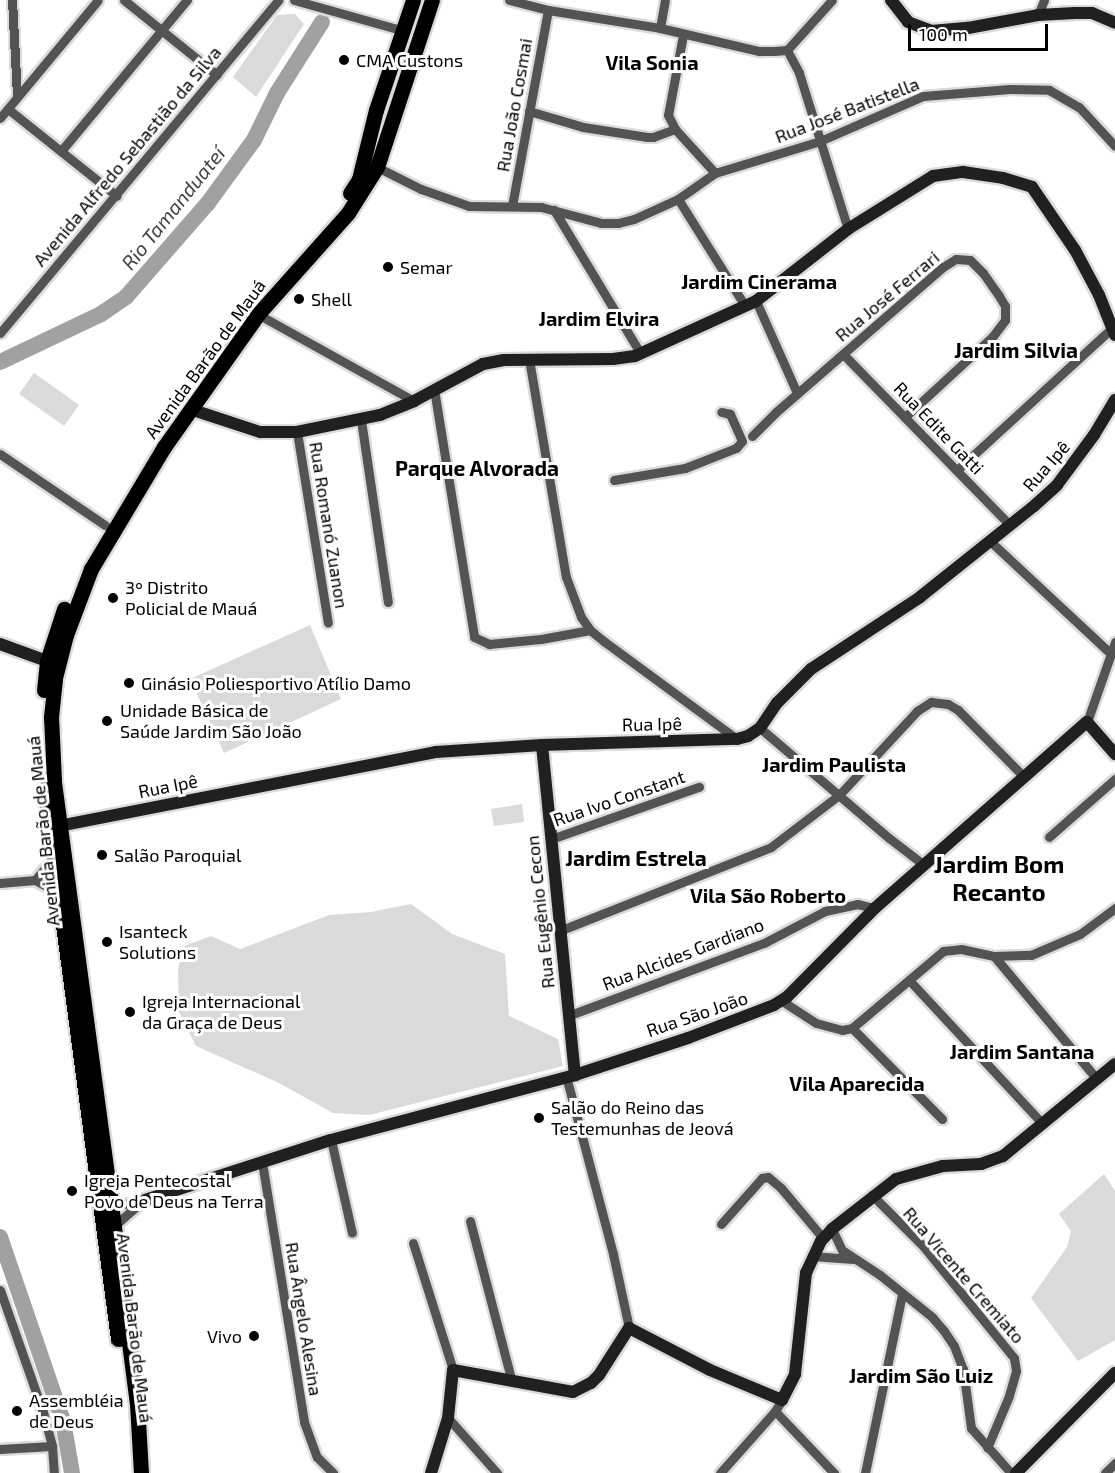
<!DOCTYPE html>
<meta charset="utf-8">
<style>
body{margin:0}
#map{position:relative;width:1115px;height:1473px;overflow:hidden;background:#fff;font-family:"Exo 2",sans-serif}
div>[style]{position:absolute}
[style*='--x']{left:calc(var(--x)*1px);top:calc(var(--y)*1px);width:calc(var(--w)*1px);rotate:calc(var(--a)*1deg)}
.green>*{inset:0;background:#dadada}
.river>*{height:16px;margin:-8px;padding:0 8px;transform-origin:8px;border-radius:8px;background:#a1a1a1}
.roads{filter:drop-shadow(2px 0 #dbdbdb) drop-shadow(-2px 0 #dbdbdb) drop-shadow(0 2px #dbdbdb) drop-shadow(0 -2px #dbdbdb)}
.street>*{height:9px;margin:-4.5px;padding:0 4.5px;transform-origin:4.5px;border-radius:4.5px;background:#535353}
.secondary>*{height:12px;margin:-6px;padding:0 6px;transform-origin:6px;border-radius:6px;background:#202020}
.primary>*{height:15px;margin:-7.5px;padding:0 7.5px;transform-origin:7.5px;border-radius:7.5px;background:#000}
.dots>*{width:16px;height:16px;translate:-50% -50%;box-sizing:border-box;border:3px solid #fff;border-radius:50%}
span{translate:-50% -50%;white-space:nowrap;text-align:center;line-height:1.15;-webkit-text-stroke:6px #fff;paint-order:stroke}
.poi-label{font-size:18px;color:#000}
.left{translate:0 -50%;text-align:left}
.right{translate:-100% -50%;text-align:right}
.street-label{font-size:18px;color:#000}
.neighbourhood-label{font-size:20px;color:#000;font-weight:700}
.water-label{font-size:20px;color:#424242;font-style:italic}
.quarter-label{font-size:21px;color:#000;font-weight:700}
.district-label{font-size:24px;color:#000;font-weight:700}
.scale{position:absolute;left:908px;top:24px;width:140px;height:27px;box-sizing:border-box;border:3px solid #000;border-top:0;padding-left:8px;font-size:18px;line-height:21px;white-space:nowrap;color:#000;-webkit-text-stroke:4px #fff;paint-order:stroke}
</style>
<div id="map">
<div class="green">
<i style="clip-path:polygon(295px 14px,304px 24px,256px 97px,233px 77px,277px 15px)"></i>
<i style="clip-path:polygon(34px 373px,79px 405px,64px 426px,19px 394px)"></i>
<i style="clip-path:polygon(310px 625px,341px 699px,224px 753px,190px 679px)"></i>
<i style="clip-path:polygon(522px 804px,524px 822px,494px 826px,491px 809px)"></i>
<i style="clip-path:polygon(411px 904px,452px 934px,505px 954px,509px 1016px,558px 1039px,563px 1066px,369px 1115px,333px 1113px,279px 1083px,196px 1046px,179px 1012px,178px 971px,182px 947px,211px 936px,240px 949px,329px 915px,371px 912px)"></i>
<i style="clip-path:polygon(1104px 1174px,1115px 1191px,1115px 1340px,1078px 1361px,1031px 1298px,1067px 1247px,1071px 1231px,1059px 1214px)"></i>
</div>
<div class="river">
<i style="--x:0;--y:362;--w:112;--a:-25.4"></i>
<i style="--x:101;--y:314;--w:30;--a:-34"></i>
<i style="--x:126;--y:297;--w:125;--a:-48.9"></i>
<i style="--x:208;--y:203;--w:78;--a:-53.9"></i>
<i style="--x:254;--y:140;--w:52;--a:-63.9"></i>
<i style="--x:277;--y:93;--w:84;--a:-57.6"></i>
<i style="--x:0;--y:1237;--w:194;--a:71.1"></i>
<i style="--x:63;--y:1421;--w:53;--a:80.2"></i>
</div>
<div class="roads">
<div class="street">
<i style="--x:12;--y:0;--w:95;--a:87"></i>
<i style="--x:124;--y:0;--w:119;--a:38.9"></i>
<i style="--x:294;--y:0;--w:111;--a:15.7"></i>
<i style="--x:509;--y:0;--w:40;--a:14.4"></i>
<i style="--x:548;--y:10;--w:113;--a:9.1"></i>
<i style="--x:660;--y:28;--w:102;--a:13.1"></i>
<i style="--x:759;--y:51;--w:15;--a:0"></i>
<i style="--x:774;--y:51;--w:13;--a:-4"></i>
<i style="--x:787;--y:50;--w:67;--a:-48"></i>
<i style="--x:1038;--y:15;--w:16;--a:-68"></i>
<i style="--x:660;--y:28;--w:28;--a:-80"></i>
<i style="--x:683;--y:35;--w:81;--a:100.6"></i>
<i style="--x:668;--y:115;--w:16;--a:63"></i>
<i style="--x:675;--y:129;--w:59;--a:47.7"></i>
<i style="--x:787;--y:50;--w:26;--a:62"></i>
<i style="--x:799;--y:73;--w:164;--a:72.6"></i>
<i style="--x:8;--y:109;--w:139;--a:38.6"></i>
<i style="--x:529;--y:111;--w:56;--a:16.5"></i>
<i style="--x:583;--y:127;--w:65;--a:8.9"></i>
<i style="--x:647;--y:137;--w:6;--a:0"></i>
<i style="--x:653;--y:137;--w:23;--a:-20"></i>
<i style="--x:0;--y:118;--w:153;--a:-50.3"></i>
<i style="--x:61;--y:151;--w:197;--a:-50.2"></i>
<i style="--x:377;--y:167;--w:49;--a:26.6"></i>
<i style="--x:421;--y:189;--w:51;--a:19.5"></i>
<i style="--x:469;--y:206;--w:72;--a:0.8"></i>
<i style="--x:541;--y:207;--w:62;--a:14.9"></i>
<i style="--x:601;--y:223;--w:17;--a:0"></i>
<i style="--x:618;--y:223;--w:16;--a:-14"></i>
<i style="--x:634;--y:219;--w:48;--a:-24.4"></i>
<i style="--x:678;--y:199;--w:45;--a:-35.1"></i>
<i style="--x:715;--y:173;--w:110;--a:-16.9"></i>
<i style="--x:820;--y:141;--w:112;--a:-23.6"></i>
<i style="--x:923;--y:96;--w:87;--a:-4.6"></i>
<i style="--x:1010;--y:89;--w:39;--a:1"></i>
<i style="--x:1049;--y:90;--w:34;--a:30"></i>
<i style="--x:1079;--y:107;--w:53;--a:47.3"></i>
<i style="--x:678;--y:199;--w:126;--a:57.9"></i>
<i style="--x:512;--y:206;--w:199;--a:-79.6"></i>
<i style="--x:554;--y:210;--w:168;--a:58.9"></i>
<i style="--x:756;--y:301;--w:101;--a:66"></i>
<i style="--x:254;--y:312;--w:183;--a:29.1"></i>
<i style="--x:0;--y:333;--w:434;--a:-50.1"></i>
<i style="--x:843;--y:354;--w:239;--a:45.7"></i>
<i style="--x:529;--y:359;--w:221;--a:80.4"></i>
<i style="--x:566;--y:577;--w:43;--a:69.4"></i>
<i style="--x:581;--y:617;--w:16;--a:55"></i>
<i style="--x:590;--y:630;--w:19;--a:39"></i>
<i style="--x:605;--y:642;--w:164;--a:36.3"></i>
<i style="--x:434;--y:389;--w:251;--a:80.8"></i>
<i style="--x:474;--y:637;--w:17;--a:25"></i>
<i style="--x:489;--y:644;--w:52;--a:-5.5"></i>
<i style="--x:541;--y:639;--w:50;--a:-10.4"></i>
<i style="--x:361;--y:420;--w:184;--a:81.6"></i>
<i style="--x:297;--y:432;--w:193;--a:80.8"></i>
<i style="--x:752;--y:436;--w:34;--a:-45"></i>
<i style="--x:776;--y:412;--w:221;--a:-41"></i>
<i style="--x:943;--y:267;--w:15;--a:-32"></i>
<i style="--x:956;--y:259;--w:14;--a:4"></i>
<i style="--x:970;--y:260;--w:18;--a:45"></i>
<i style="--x:983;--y:273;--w:28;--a:55"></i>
<i style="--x:999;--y:296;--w:12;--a:59"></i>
<i style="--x:1005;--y:306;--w:14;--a:90"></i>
<i style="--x:1005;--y:320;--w:20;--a:127"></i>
<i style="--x:993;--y:336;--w:120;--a:137.4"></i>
<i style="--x:0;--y:454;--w:127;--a:34.1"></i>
<i style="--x:957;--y:470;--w:210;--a:-42.5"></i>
<i style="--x:614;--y:480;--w:72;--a:-9.6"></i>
<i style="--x:685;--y:468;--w:55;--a:-21.4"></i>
<i style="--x:736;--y:448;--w:9;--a:-49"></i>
<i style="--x:742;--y:441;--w:30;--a:-114"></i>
<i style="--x:730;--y:414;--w:9;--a:-167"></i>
<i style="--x:991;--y:542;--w:164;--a:43"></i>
<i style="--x:1087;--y:722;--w:85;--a:-70.7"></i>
<i style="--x:760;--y:728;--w:170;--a:40.5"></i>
<i style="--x:889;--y:838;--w:44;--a:37.6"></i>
<i style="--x:1049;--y:837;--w:88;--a:-41.3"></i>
<i style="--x:551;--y:839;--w:157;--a:-19.4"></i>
<i style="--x:35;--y:880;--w:26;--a:-50"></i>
<i style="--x:0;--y:883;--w:35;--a:-5"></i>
<i style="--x:35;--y:880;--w:27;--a:28"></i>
<i style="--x:559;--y:931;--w:228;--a:-21.6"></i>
<i style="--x:771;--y:847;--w:86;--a:-37.4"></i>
<i style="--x:839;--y:795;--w:115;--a:-47.1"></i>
<i style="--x:917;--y:711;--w:17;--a:-33"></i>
<i style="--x:931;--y:702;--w:17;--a:7"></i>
<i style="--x:948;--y:704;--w:12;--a:31"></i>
<i style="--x:958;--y:710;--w:94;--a:45.4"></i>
<i style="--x:994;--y:956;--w:160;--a:50.1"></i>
<i style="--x:909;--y:980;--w:197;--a:47.1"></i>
<i style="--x:782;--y:1001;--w:40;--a:32.9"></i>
<i style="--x:816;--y:1023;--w:27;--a:15"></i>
<i style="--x:842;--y:1030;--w:10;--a:-11"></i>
<i style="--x:852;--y:1028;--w:119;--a:-40.2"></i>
<i style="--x:943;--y:951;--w:18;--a:-6"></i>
<i style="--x:961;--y:949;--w:34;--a:12"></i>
<i style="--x:994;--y:956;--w:37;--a:-2"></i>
<i style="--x:1031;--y:955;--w:53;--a:-23.2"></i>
<i style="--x:1080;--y:934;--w:44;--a:-36.6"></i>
<i style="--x:570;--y:1015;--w:207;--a:-20.4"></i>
<i style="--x:764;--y:943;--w:69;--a:-27.7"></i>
<i style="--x:825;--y:911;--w:33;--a:-12"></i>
<i style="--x:857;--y:904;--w:18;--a:13"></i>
<i style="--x:852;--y:1028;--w:128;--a:45.3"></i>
<i style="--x:566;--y:1076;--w:184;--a:75.2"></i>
<i style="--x:613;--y:1254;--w:76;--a:77.8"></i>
<i style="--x:331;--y:1140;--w:95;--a:77.3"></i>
<i style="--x:262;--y:1162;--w:263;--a:80.8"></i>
<i style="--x:304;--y:1422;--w:37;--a:70"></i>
<i style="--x:317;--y:1457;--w:23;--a:45"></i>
<i style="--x:872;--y:1195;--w:72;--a:45"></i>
<i style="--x:923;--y:1246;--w:144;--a:50.9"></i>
<i style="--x:1014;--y:1358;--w:13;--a:81"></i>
<i style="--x:1016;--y:1371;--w:26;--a:106"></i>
<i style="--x:1009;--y:1396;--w:56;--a:112.9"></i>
<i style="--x:109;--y:1207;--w:37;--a:-11"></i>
<i style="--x:470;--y:1221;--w:166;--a:75.4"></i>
<i style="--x:721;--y:1224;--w:62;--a:-48.3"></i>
<i style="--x:762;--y:1178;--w:6;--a:-9"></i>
<i style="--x:768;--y:1177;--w:17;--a:40"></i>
<i style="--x:781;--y:1188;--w:65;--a:50"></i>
<i style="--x:114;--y:1226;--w:37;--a:-41"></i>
<i style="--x:832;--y:1229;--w:23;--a:65"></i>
<i style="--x:842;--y:1250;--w:45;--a:33.3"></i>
<i style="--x:880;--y:1275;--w:67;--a:38.9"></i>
<i style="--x:932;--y:1317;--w:18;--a:49"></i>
<i style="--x:944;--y:1331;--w:18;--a:56"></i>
<i style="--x:954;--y:1346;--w:25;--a:69"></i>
<i style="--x:963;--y:1369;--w:60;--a:82.3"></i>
<i style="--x:971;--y:1428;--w:60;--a:48.4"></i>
<i style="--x:413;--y:1243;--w:133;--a:72.5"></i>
<i style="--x:812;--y:1256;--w:41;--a:4.2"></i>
<i style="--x:0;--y:1290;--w:129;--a:70.6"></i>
<i style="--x:43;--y:1412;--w:35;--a:75"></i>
<i style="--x:52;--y:1446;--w:27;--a:86"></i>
<i style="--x:775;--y:1411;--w:86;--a:46.4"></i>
<i style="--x:448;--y:1418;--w:74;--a:48.3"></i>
<i style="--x:0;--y:1449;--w:52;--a:-3.3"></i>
<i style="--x:720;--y:1473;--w:83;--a:-48.4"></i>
<i style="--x:775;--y:1411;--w:13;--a:-58"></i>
<i style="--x:865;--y:1473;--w:183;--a:-78.3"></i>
<i style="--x:1105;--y:1473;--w:14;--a:-45"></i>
</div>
<div class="secondary">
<i style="--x:891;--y:0;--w:28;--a:52"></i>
<i style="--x:908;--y:22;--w:25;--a:21"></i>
<i style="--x:931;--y:31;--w:37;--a:-5"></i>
<i style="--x:968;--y:28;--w:71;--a:-10.5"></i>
<i style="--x:1038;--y:15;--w:37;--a:-3"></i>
<i style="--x:1075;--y:13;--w:17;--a:0"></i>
<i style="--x:1092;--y:13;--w:25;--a:23"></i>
<i style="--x:190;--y:409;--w:74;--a:18.2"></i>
<i style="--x:260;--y:432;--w:37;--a:0"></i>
<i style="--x:297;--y:432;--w:85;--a:-11.6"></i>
<i style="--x:380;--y:415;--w:37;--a:-22"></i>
<i style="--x:414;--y:401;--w:78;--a:-28.2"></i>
<i style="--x:483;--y:364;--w:21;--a:-11"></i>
<i style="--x:504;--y:360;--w:109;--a:-0.5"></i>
<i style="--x:613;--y:359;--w:22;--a:-8"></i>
<i style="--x:635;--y:356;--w:133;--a:-24.4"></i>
<i style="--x:756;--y:301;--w:117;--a:-38"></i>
<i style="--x:848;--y:229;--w:100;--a:-31.9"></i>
<i style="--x:933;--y:176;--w:30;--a:-8"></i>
<i style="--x:963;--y:172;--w:40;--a:8.5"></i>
<i style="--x:1003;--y:178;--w:30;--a:17"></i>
<i style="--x:1032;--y:187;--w:76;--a:55.7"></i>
<i style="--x:1075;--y:250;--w:51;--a:61.9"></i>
<i style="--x:1099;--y:295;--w:43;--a:68.2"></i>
<i style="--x:0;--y:644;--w:59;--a:20"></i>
<i style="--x:542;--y:745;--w:332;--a:84.3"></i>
<i style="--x:59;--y:826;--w:384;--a:-11.1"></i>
<i style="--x:436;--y:752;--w:106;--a:-3.8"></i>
<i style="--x:542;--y:745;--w:195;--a:-1.8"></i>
<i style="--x:737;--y:739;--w:11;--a:-15"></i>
<i style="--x:748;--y:736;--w:14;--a:-34"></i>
<i style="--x:760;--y:728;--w:30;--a:-56"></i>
<i style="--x:777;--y:703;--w:48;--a:-45"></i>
<i style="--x:811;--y:669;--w:131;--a:-33.4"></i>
<i style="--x:920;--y:597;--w:146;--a:-38.6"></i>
<i style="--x:1034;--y:506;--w:31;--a:-42"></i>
<i style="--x:1057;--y:485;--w:62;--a:-53.5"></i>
<i style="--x:1094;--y:435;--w:41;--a:-59"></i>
<i style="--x:145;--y:1200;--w:195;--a:-17.9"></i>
<i style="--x:331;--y:1140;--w:253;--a:-14.9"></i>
<i style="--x:575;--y:1075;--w:119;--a:-18.1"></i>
<i style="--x:688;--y:1038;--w:92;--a:-21"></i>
<i style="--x:774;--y:1005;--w:15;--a:-32"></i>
<i style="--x:787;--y:997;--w:125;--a:-45.3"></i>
<i style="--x:875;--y:908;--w:282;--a:-41.3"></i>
<i style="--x:1087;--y:722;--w:43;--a:48.8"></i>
<i style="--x:431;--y:1473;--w:58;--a:-72.8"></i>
<i style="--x:448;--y:1418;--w:48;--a:-84.1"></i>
<i style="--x:453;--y:1370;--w:122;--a:10.4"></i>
<i style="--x:573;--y:1392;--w:20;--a:-27"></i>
<i style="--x:591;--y:1383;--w:11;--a:-45"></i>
<i style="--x:599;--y:1375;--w:56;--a:-57.4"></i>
<i style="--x:629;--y:1328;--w:91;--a:27.4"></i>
<i style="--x:710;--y:1370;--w:78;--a:22.6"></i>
<i style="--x:782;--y:1400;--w:29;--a:-63"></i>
<i style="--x:795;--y:1374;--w:102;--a:-83.8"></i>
<i style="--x:806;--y:1273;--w:35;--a:-65"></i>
<i style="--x:821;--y:1241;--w:16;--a:-47"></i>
<i style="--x:832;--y:1229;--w:81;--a:-38"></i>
<i style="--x:896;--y:1179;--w:49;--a:-15.5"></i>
<i style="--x:943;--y:1166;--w:38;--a:-3"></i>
<i style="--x:981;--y:1164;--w:23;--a:-20"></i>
<i style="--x:1003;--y:1156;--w:145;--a:-39.4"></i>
<i style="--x:1016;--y:1473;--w:141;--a:-45.3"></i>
</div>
<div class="primary">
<i style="--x:350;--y:193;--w:17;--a:-57"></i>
<i style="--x:359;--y:179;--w:71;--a:-76.2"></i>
<i style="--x:376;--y:110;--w:116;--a:-71.4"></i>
<i style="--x:44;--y:690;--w:29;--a:-84"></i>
<i style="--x:47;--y:661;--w:55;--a:-71.9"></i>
<i style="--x:45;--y:789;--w:555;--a:82.44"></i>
<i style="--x:141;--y:1473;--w:69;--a:-93.3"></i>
<i style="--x:137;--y:1404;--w:179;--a:-97.4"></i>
<i style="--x:114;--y:1226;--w:450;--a:-97.7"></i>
<i style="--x:54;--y:780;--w:63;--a:-92.7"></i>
<i style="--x:51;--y:717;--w:39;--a:-84"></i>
<i style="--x:55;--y:678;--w:44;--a:-75.7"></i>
<i style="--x:66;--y:635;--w:71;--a:-69.3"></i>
<i style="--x:91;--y:569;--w:142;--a:-59.1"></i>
<i style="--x:164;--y:447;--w:163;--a:-54.7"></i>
<i style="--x:258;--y:314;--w:135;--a:-48.3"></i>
<i style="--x:348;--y:213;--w:54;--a:-57.8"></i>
<i style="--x:377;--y:167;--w:176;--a:-71.8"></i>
</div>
</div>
<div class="dots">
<i style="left:344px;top:60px;background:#000"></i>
<i style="left:388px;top:267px;background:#000"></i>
<i style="left:299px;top:299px;background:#000"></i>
<i style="left:113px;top:598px;background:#000"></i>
<i style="left:129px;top:683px;background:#000"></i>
<i style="left:107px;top:721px;background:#000"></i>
<i style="left:102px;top:855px;background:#000"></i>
<i style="left:107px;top:942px;background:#000"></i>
<i style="left:130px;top:1012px;background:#000"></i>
<i style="left:539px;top:1118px;background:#000"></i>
<i style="left:72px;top:1191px;background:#000"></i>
<i style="left:254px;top:1336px;background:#000"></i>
<i style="left:17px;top:1411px;background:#000"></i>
</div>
<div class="poi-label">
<span class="left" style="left:356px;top:60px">CMA Custons</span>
<span class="left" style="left:400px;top:267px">Semar</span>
<span class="left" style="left:311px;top:299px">Shell</span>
<span class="left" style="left:125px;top:598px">3º Distrito<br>Policial de Mauá</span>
<span class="left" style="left:141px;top:683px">Ginásio Poliesportivo Atílio Damo</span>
<span class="left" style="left:120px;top:721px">Unidade Básica de<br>Saúde Jardim São João</span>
<span class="left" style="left:114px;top:855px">Salão Paroquial</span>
<span class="left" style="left:119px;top:942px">Isanteck<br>Solutions</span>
<span class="left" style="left:142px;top:1012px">Igreja Internacional<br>da Graça de Deus</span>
<span class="left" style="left:551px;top:1118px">Salão do Reino das<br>Testemunhas de Jeová</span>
<span class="left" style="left:84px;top:1191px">Igreja Pentecostal<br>Povo de Deus na Terra</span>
<span class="right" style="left:242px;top:1336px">Vivo</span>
<span class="left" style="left:29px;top:1411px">Assembléia<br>de Deus</span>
</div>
<div class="street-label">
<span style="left:514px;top:105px;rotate:-80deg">Rua João Cosmai</span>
<span style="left:847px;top:110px;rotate:-21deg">Rua José Batistella</span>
<span style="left:127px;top:156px;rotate:-50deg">Avenida Alfredo Sebastião da Silva</span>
<span style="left:887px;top:296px;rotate:-40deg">Rua José Ferrari</span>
<span style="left:205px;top:359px;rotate:-54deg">Avenida Barão de Mauá</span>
<span style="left:939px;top:428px;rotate:46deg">Rua Edite Gatti</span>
<span style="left:1046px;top:466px;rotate:-49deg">Rua Ipê</span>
<span style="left:329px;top:525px;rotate:81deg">Rua Romanó Zuanon</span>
<span style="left:652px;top:724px;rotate:-1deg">Rua Ipê</span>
<span style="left:168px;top:786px;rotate:-11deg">Rua Ipê</span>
<span style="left:619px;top:798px;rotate:-19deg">Rua Ivo Constant</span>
<span style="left:43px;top:831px;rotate:-96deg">Avenida Barão de Mauá</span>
<span style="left:540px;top:912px;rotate:-96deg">Rua Eugênio Cecon</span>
<span style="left:683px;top:954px;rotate:-21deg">Rua Alcides Gardiano</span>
<span style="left:697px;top:1014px;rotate:-19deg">Rua São João</span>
<span style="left:964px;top:1275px;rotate:49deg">Rua Vicente Cremiato</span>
<span style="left:304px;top:1319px;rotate:81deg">Rua Ângelo Alesina</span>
<span style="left:135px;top:1328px;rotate:83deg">Avenida Barão de Mauá</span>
</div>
<div class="neighbourhood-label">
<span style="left:652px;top:62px">Vila Sonia</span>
<span style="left:759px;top:281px">Jardim Cinerama</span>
<span style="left:599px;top:318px">Jardim Elvira</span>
<span style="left:834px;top:764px">Jardim Paulista</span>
<span style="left:768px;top:895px">Vila São Roberto</span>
<span style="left:1022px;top:1051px">Jardim Santana</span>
<span style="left:857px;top:1083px">Vila Aparecida</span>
<span style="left:921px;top:1375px">Jardim São Luiz</span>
</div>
<div class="water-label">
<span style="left:173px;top:208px;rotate:-51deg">Rio Tamanduateí</span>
</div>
<div class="quarter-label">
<span style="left:1016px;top:350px">Jardim Silvia</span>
<span style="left:477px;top:468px">Parque Alvorada</span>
<span style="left:636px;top:858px">Jardim Estrela</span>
</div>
<div class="district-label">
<span style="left:999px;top:878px">Jardim Bom<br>Recanto</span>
</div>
<div class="scale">100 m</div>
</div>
